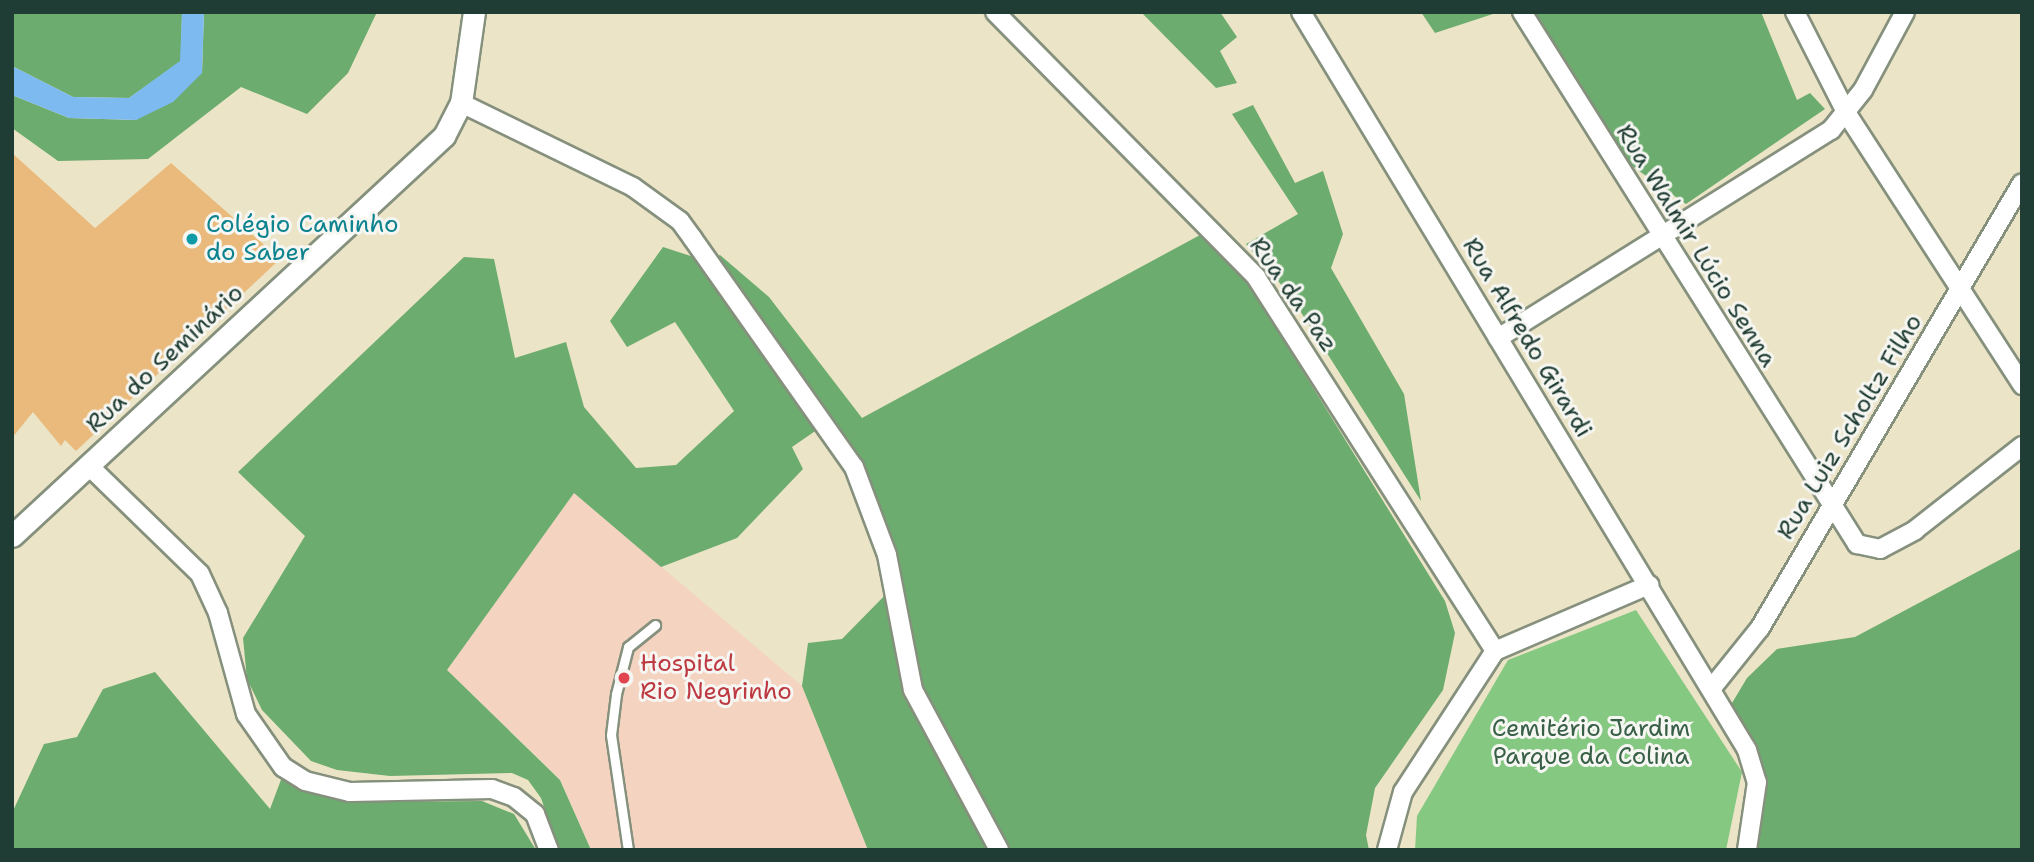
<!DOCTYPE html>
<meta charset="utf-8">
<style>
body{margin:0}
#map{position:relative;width:2034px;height:862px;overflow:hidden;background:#ebe4c6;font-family:"Shantell Sans",sans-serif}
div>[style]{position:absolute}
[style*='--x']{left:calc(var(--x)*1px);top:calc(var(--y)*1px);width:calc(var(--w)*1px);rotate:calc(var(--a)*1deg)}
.built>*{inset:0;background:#f5d3c1}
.green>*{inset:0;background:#85c881}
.forest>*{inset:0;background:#6cac6f}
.water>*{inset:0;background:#7dbaf0}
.building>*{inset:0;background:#eaba7c}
.roads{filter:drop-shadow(2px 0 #85907d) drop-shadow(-2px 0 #85907d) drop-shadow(0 2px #85907d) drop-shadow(0 -2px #85907d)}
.service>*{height:9px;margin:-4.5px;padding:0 4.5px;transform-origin:4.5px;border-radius:4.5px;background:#fff}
.minor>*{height:18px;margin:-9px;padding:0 9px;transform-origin:9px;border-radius:9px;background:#fff}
.tertiary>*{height:21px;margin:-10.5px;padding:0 10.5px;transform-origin:10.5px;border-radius:10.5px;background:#fff}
.dots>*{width:19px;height:19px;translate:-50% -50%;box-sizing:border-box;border:4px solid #f6f6f2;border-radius:50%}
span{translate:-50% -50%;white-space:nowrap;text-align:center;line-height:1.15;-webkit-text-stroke:6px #f6f6f2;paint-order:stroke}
.culture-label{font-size:24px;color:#0d838f}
.left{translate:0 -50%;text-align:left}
.street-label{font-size:24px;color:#1f3d34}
.health-label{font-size:24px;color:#be3a42}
.park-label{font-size:24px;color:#386047}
.frame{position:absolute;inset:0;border:14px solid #1f3d34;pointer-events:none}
</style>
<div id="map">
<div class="built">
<i style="clip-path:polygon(574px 493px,802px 686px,868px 850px,591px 850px,560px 779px,447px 670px)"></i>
</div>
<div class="green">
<i style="clip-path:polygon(1636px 610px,1742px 772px,1726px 850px,1415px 850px,1417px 816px,1508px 660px)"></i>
</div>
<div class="forest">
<i style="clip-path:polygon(12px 12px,182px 12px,181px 61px,129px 98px,73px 97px,12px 66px)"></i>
<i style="clip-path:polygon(204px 12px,377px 12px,348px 73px,307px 114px,241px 87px,148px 159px,58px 161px,12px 128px,12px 95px,69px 118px,136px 120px,202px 73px)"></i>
<i style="clip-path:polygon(1141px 12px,1220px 12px,1237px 37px,1220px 51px,1237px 83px,1216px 88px)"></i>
<i style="clip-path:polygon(1421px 12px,1499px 12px,1435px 33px)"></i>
<i style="clip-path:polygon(1522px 12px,1761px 12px,1797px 100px,1810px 93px,1825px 109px,1686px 204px,1605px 147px)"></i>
<i style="clip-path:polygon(1253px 105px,1295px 183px,1323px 171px,1343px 234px,1331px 268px,1404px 394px,1421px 501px,1290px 295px,1246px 244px,1298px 214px,1232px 114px)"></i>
<i style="clip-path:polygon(1200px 235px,1250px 286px,1445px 601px,1455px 633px,1443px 690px,1375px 788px,1366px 835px,1369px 850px,868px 850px,802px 686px,808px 643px,842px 639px,895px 585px,887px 555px,824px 425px,792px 447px,803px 469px,737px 538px,661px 567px,574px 493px,447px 670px,560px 780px,591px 850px,559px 850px,541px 798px,528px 780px,512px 773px,390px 776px,337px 770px,311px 761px,262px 710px,247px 679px,243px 638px,305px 536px,238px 472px,464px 257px,494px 259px,515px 358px,566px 342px,584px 407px,636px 468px,676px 465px,734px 411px,675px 322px,627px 347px,610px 321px,663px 247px,709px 262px,720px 255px,769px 297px,862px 418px)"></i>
<i style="clip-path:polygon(2022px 548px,2022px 850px,1747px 850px,1755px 797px,1726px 713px,1747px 678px,1777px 649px,1855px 637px)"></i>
<i style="clip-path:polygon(155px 672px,270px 809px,282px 777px,305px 792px,352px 802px,482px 801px,514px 814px,536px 850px,12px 850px,12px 813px,44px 744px,77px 737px,103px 689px)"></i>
</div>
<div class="water">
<i style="clip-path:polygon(182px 12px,204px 12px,202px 73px,173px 102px,136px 120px,69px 118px,12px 95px,12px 66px,73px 97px,129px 98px,180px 61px)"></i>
</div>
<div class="building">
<i style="clip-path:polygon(12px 153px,95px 228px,171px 163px,280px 259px,76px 451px,65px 440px,61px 446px,33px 412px,12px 438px)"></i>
</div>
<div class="roads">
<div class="service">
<i style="--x:628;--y:850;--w:116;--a:-98.4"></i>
<i style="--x:611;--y:735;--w:41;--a:-83"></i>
<i style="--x:616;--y:694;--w:49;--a:-75.7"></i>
<i style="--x:628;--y:647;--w:35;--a:-39"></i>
</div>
<div class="minor">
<i style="--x:995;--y:12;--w:372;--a:45.4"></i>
<i style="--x:1256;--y:277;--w:444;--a:57.4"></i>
<i style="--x:1301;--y:12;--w:862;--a:58.85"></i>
<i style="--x:1747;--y:750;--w:34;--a:73"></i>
<i style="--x:1757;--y:782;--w:69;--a:98.4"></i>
<i style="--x:1522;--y:12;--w:629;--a:57.8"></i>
<i style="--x:1857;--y:544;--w:24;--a:12"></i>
<i style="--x:1880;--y:549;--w:40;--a:-28"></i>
<i style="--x:1915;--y:530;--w:136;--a:-38.1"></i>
<i style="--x:1795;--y:12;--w:114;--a:63"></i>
<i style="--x:1847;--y:114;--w:323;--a:57.1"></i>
<i style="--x:461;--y:103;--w:191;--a:26"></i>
<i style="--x:633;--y:187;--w:58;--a:35.9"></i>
<i style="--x:680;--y:221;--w:22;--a:54"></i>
<i style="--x:693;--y:239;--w:279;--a:54.8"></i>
<i style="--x:854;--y:467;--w:94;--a:69.4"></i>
<i style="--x:887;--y:555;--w:137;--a:79.1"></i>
<i style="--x:913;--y:690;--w:182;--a:61.7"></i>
<i style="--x:1498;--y:338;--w:393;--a:-32"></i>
<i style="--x:1831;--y:130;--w:51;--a:-51.3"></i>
<i style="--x:1863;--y:90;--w:89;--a:-61.7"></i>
<i style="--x:88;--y:465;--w:156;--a:44.2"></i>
<i style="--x:200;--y:574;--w:43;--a:65.2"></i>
<i style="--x:218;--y:613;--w:105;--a:74.5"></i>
<i style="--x:246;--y:714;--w:65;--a:55.1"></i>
<i style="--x:283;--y:767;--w:26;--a:32"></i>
<i style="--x:305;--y:781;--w:46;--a:13.7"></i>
<i style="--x:350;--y:792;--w:142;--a:-1.2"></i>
<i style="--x:492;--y:789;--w:23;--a:20"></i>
<i style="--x:514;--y:797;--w:27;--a:39"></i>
<i style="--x:535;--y:814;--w:39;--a:69"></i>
<i style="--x:1495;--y:651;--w:168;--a:-23.2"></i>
<i style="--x:1711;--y:689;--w:78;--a:-51.2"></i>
<i style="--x:1760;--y:628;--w:516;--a:-59.51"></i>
<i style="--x:1387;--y:850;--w:60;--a:-74.6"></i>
<i style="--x:1403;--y:792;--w:168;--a:-56.9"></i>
</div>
<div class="tertiary">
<i style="--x:12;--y:536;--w:589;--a:-42.8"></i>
<i style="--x:444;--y:136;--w:37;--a:-63"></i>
<i style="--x:461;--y:103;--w:92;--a:-81.9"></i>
</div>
</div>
<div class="dots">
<i style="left:192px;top:239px;background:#0f9aa8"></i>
<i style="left:624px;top:678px;background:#e0444e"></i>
</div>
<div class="culture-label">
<span class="left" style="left:206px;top:239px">Colégio Caminho<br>do Saber</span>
</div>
<div class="street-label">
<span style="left:1696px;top:246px;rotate:58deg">Rua Walmir Lúcio Senna</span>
<span style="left:1293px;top:295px;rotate:55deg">Rua da Paz</span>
<span style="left:1527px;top:338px;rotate:59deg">Rua Alfredo Girardi</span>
<span style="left:165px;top:359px;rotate:-43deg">Rua do Seminário</span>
<span style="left:1850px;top:427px;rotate:-59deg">Rua Luiz Scholtz Filho</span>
</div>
<div class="health-label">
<span class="left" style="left:640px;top:678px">Hospital<br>Rio Negrinho</span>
</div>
<div class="park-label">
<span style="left:1591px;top:743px">Cemitério Jardim<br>Parque da Colina</span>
</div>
<div class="frame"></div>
</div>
